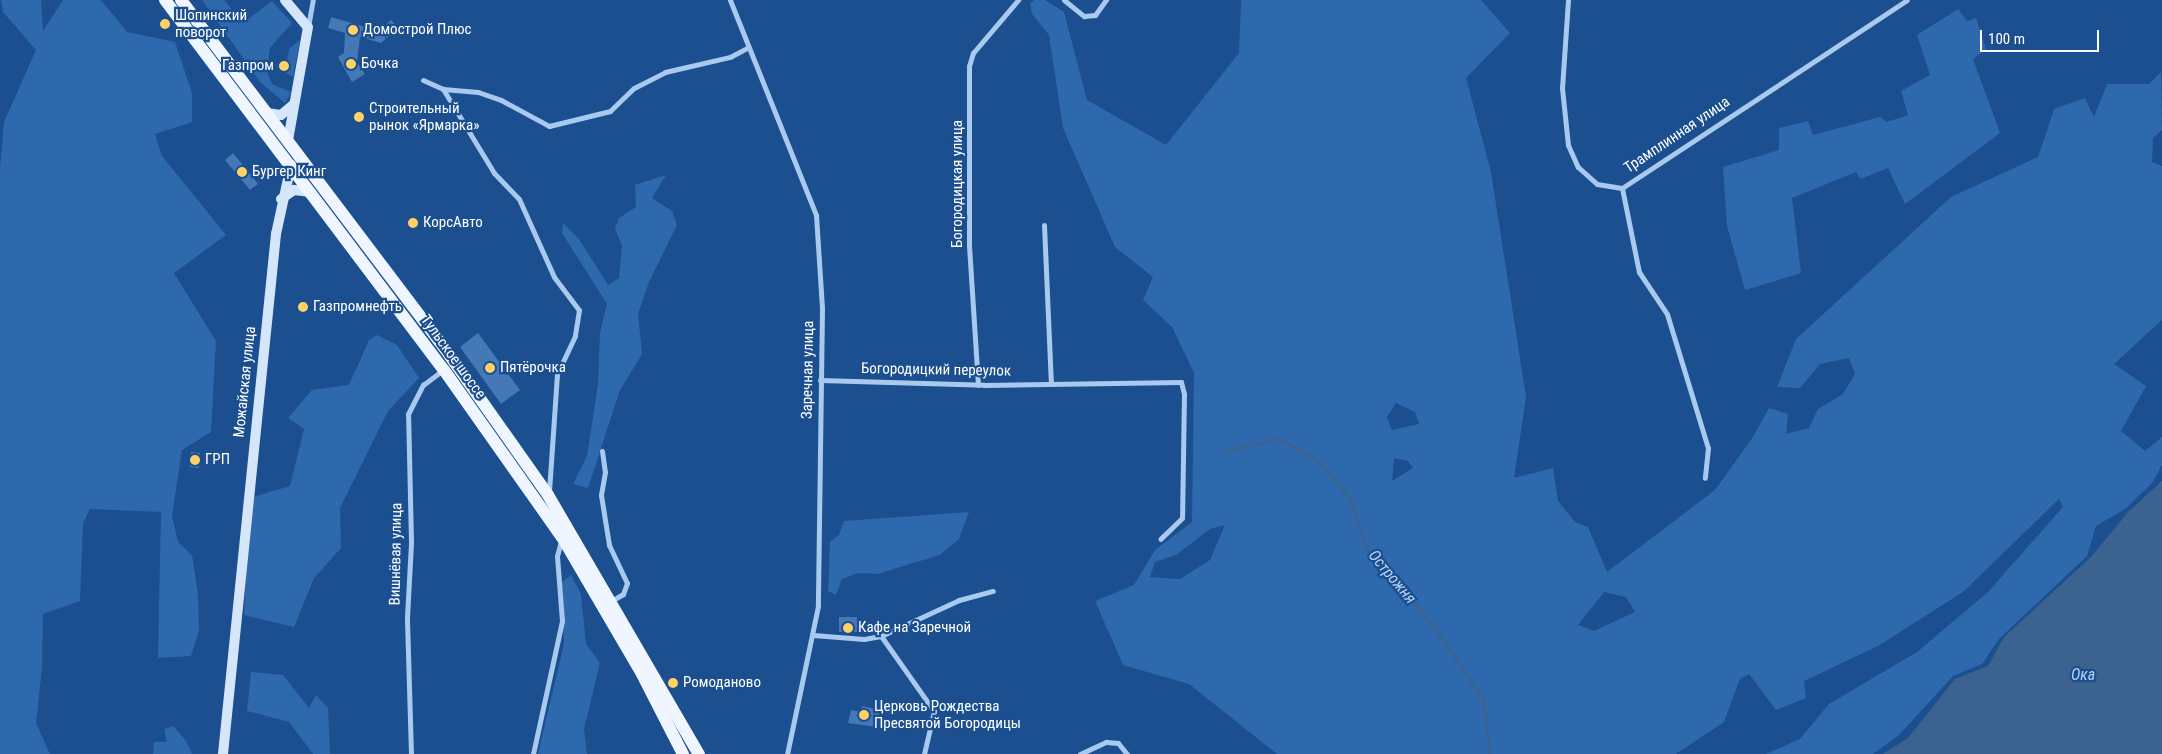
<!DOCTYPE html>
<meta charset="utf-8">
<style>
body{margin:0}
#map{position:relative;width:2162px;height:754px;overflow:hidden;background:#1b4f8f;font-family:"Roboto Condensed",sans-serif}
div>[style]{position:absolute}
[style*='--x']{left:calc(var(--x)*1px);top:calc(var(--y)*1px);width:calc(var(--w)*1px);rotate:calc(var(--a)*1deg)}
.green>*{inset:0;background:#2e69ad}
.water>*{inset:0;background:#3c6290}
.stream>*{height:2.5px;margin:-1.25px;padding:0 1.25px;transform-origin:1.25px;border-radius:1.25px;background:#3c6290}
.building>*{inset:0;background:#4478b7}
.street>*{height:5px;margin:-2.5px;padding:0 2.5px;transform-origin:2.5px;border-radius:2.5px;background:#a9c9ee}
.secondary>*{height:10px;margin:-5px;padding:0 5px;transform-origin:5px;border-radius:5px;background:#d6e6fa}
.primary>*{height:12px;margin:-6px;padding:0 6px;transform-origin:6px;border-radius:6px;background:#f0f6ff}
.dots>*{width:14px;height:14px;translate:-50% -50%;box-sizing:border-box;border:2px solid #1b4f8f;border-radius:50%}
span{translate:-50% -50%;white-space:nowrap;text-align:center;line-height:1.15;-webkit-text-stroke:4.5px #1b4f8f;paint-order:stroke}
.poi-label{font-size:15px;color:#fff}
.left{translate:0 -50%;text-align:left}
.right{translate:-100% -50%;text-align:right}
.street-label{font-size:15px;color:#fff}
.water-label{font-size:16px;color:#b5d3f5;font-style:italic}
.scale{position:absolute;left:1980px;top:30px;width:119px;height:22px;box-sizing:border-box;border:2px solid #fff;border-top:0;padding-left:6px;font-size:15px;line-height:18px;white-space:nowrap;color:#fff;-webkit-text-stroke:4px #1b4f8f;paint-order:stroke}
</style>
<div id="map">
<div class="green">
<i style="clip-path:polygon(1px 0,41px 0,43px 31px,63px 0,101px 0,127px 32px,175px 42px,192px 93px,192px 122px,155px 134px,162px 156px,226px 235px,174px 273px,216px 341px,211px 432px,182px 450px,172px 516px,178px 542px,192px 555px,198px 594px,199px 630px,191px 656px,158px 658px,161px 512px,90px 509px,83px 523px,80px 601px,43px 614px,42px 668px,36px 723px,50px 754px,0 754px,0 169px,4px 122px,36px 50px,3px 12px)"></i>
<i style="clip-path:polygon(202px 0,224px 0,243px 23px,272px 1px,292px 23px,270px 48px,267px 72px,272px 84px,291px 92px,285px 103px,260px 82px)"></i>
<i style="clip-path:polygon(evenodd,1034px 0,1045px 0,1064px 12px,1087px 100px,1166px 145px,1239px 53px,1241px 0,1481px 0,1510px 33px,1466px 78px,1491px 172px,1526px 397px,1514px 478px,1553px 468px,1558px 501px,1575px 522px,1588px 527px,1607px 572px,1715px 490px,1753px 437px,1769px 408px,1788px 414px,1786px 434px,1809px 428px,1818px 409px,1843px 394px,1855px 374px,1849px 358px,1820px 364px,1800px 388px,1777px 387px,1796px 339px,1951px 197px,2038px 157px,2054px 109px,2085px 98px,2094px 117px,2107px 84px,2149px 84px,2161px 72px,2162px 130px,2153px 138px,2152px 162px,2162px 166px,2162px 320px,2114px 364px,2146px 386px,2121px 431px,2145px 451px,2162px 437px,2162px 465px,2152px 483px,2125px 509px,2096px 526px,2087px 556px,1999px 639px,1982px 664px,1953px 676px,1899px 735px,1873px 754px,1766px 754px,1800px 739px,1829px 704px,1917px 652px,1988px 592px,2063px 507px,2059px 499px,1963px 592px,1878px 646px,1804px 681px,1806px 698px,1776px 710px,1749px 674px,1740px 679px,1724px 722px,1676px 754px,1277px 754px,1189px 684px,1123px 665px,1095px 601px,1134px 585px,1155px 550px,1192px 522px,1194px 373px,1172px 327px,1143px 300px,1153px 277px,1115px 247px,1063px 128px,1049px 35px,1032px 14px,1030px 4px,1034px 0,1396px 403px,1415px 412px,1419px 424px,1392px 430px,1387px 417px,1396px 403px,1034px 0,1394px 458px,1408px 461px,1413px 468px,1392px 481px,1394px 458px,1034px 0,1225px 525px,1210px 560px,1180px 579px,1150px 577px,1155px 562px,1176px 555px,1210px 529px,1225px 525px,1034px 0,1604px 592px,1626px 597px,1635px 612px,1594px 631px,1578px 625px,1604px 592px)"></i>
<i style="clip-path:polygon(1958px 9px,1967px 21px,1976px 18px,1986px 49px,1973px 59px,2000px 133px,1905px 204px,1888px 168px,1860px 179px,1856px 172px,1792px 198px,1801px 273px,1745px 290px,1727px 226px,1723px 167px,1779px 150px,1779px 128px,1808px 121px,1813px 135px,1880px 117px,1887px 122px,1908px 115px,1901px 91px,1930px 75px,1917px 35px)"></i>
<i style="clip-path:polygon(300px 40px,293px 77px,285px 73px,289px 49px)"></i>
<i style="clip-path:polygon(666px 175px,652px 198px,672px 211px,677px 225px,649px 282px,638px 314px,642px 354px,620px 390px,588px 488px,573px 484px,587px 456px,598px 384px,600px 333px,607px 304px,562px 233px,563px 223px,579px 239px,608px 285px,619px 278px,622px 246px,615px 229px,619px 218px,636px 207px,635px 185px)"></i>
<i style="clip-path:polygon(377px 335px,397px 345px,419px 378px,388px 411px,340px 508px,341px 548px,314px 578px,294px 627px,244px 615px,250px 498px,290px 486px,304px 429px,288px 418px,312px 390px,349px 385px,369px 340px)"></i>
<i style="clip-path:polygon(969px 512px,959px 539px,940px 555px,877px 574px,858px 573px,842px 579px,836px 595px,828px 591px,830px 542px,839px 535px,844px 521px)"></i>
<i style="clip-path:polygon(571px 575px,581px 594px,586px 644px,600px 663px,584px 729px,587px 754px,538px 754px,564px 644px,562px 582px)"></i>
<i style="clip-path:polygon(251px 672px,283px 675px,309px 708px,316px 695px,328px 708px,330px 754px,313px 754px,289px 722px,247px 711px)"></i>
<i style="clip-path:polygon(173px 726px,186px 741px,192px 754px,153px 754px,154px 742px,167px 742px,164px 729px)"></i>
</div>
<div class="water">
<i style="clip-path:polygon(2162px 481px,2162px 754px,1883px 754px,1908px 738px,1955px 679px,1988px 666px,2004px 637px,2091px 557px,2129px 511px)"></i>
</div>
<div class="stream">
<i style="--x:1226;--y:451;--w:55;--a:-13.8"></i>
<i style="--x:1279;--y:438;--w:48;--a:30.3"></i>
<i style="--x:1320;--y:462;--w:47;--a:50.2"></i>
<i style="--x:1350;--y:498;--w:54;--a:71.6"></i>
<i style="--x:1367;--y:549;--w:97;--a:48.8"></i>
<i style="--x:1431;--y:622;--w:95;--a:56.1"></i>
<i style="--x:1484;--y:701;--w:53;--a:83.5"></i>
</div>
<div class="building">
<i style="clip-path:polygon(331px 17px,379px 31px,391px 20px,398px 28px,381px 43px,360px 37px,357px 62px,365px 74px,352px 82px,338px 57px,344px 53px,345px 33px,328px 28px)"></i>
<i style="clip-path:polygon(233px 153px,258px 184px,250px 190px,225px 160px)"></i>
<i style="clip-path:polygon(478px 333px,520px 390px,501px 404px,460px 347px)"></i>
<i style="clip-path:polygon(191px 452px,200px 453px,199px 468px,190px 467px)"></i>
<i style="clip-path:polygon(839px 617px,857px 617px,857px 632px,839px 632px)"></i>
<i style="clip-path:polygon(862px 706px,880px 710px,878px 718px,886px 720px,884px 728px,848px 723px,851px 710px,861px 712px)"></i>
</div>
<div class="street">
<i style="--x:730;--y:0;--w:232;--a:68.2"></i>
<i style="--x:816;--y:215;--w:94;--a:86.3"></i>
<i style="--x:822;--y:309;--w:297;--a:90.8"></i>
<i style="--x:818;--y:606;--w:151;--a:101.8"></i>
<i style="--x:1064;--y:0;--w:26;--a:39"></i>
<i style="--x:1084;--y:16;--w:11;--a:-5"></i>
<i style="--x:1095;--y:15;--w:19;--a:-54"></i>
<i style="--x:1568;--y:0;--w:88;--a:93.9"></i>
<i style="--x:1562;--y:88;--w:57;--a:84"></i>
<i style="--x:1568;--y:145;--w:24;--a:66"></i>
<i style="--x:1578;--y:167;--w:25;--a:42"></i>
<i style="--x:1597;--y:184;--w:25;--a:9"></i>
<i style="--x:1622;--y:188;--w:341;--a:-33.4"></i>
<i style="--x:308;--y:27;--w:27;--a:-80"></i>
<i style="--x:423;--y:80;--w:22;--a:24"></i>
<i style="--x:443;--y:89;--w:35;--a:5"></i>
<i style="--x:478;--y:92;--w:24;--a:19"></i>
<i style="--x:501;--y:100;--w:55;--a:28.4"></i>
<i style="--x:549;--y:126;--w:63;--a:-13.8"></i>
<i style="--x:610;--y:111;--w:33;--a:-44"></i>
<i style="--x:634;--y:88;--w:35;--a:-27"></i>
<i style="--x:665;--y:72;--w:67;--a:-13"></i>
<i style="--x:730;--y:57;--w:21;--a:-28"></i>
<i style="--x:443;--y:89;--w:98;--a:58.7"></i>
<i style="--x:494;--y:173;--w:36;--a:46"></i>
<i style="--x:519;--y:199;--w:85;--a:65.8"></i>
<i style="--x:554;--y:277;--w:41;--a:52.9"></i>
<i style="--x:579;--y:310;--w:26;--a:99"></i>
<i style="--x:575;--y:336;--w:42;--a:115.3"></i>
<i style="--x:557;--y:374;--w:118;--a:93.9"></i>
<i style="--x:1622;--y:188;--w:86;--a:78.6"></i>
<i style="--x:1639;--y:272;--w:50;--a:56.3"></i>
<i style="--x:1667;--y:314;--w:140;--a:73"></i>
<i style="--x:1708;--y:448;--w:30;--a:96"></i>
<i style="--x:1044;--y:225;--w:159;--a:87.5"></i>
<i style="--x:820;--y:380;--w:164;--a:1.7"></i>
<i style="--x:984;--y:385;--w:197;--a:-0.9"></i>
<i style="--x:1181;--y:382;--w:12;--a:76"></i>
<i style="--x:1184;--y:394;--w:124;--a:90.9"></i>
<i style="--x:1182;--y:518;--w:30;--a:136"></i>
<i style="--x:978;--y:385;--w:140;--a:-93.7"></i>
<i style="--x:969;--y:245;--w:179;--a:-90"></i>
<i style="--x:969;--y:66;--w:14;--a:-73"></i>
<i style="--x:973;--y:53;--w:70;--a:-49.7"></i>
<i style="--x:602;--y:451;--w:21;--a:82"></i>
<i style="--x:605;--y:472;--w:23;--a:100"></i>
<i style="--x:601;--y:495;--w:51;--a:80.9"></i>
<i style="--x:609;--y:545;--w:42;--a:64.7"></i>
<i style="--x:627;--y:583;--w:12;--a:110"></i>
<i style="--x:623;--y:594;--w:12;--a:149"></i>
<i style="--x:813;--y:635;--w:51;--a:4.5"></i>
<i style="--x:864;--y:639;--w:17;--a:-10"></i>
<i style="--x:881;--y:636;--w:86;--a:-24.8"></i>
<i style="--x:959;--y:600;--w:35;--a:-15"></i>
<i style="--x:881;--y:636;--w:92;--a:54.8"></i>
<i style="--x:934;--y:711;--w:44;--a:103.1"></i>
<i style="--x:411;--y:754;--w:137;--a:-91.7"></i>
<i style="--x:407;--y:617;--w:75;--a:-86.9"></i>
<i style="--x:411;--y:542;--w:128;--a:-91.3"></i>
<i style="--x:408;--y:414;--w:33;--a:-63"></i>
<i style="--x:423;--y:385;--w:25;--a:-37"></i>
<i style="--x:533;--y:754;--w:136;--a:-77.7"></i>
<i style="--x:562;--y:621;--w:65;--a:-94.4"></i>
<i style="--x:557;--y:556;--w:16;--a:-75"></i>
<i style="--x:1080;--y:754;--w:29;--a:-25"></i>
<i style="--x:1106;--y:742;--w:12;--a:5"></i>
<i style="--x:1118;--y:743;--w:14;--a:51"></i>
</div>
<div class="secondary">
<i style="--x:285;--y:0;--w:35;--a:50"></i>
<i style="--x:308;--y:27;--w:115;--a:100"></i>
<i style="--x:267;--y:113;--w:14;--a:8"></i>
<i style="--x:281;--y:115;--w:17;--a:-40"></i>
<i style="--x:281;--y:199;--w:16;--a:-35"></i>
<i style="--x:294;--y:190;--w:17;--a:7"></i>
<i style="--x:223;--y:754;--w:523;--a:-84.18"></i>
<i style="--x:276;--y:234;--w:71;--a:-77.7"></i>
</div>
<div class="primary">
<i style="--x:165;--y:0;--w:463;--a:53"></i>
<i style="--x:444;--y:370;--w:204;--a:54.8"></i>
<i style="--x:562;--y:537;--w:159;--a:59.7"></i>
<i style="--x:642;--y:674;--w:90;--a:62.9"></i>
<i style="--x:181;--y:0;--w:446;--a:52.9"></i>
<i style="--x:450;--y:356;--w:170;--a:54.8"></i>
<i style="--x:548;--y:495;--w:300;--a:59.8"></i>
</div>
<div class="dots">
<i style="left:165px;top:24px;background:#ffd166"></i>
<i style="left:353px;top:30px;background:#ffd166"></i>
<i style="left:351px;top:64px;background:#ffd166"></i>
<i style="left:284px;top:66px;background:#ffd166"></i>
<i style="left:359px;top:117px;background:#ffd166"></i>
<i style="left:242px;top:172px;background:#ffd166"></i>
<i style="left:413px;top:223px;background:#ffd166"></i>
<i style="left:303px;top:307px;background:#ffd166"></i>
<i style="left:490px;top:368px;background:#ffd166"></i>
<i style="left:195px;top:460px;background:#ffd166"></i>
<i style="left:848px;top:628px;background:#ffd166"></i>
<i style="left:673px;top:683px;background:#ffd166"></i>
<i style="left:864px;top:715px;background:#ffd166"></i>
</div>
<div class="poi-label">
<span class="left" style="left:175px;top:24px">Шопинский<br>поворот</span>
<span class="left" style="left:363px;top:30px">Домострой Плюс</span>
<span class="left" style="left:361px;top:64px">Бочка</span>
<span class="right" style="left:274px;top:66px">Газпром</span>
<span class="left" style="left:369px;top:117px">Строительный<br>рынок «Ярмарка»</span>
<span class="left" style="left:252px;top:172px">Бургер Кинг</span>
<span class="left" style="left:423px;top:223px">КорсАвто</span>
<span class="left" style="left:313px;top:307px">Газпромнефть</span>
<span class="left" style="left:500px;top:368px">Пятёрочка</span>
<span class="left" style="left:205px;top:460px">ГРП</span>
<span class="left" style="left:858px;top:628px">Кафе на Заречной</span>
<span class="left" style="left:683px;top:683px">Ромоданово</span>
<span class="left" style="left:874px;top:715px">Церковь Рождества<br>Пресвятой Богородицы</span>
</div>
<div class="street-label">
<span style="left:1677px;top:135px;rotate:-34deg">Трамплинная улица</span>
<span style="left:958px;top:184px;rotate:-90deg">Богородицкая улица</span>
<span style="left:453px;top:357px;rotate:54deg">Тульское шоссе</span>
<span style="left:808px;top:370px;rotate:-89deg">Заречная улица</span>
<span style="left:936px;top:370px;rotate:1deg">Богородицкий переулок</span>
<span style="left:245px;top:382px;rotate:-84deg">Можайская улица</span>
<span style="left:396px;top:554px;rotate:-89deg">Вишнёвая улица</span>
</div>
<div class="water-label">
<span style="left:1392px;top:577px;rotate:50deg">Острожня</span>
<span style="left:2083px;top:675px">Ока</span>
</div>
<div class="scale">100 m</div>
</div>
